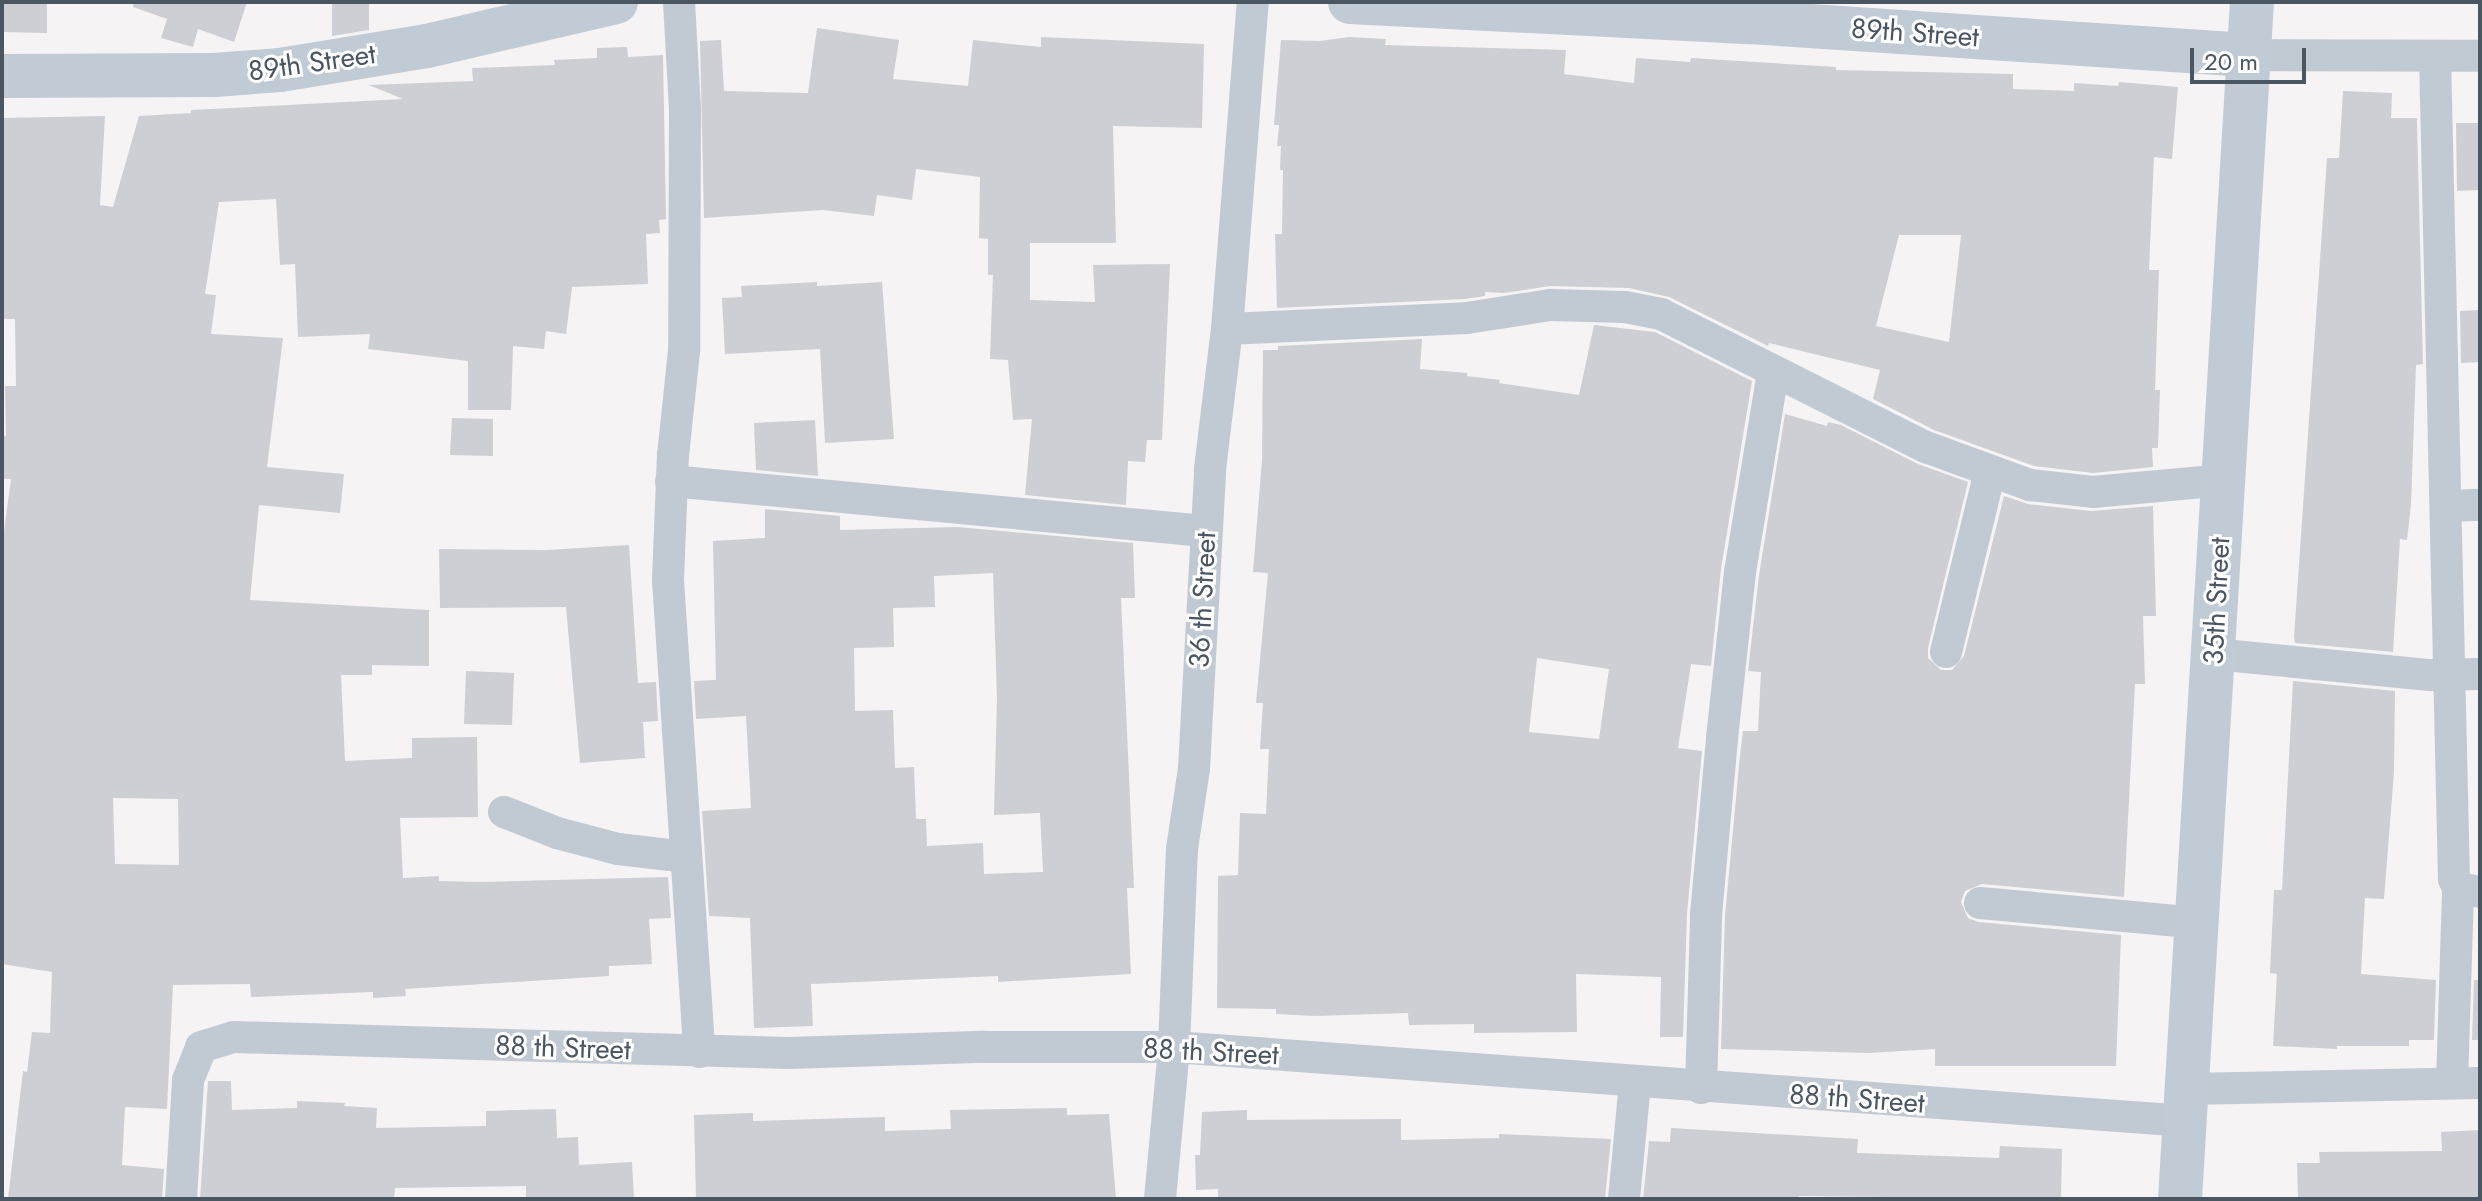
<!DOCTYPE html>
<style>
body{margin:0}
#map{position:relative;width:2482px;height:1201px;overflow:hidden;background:#f5f3f3;font-family:Jost,sans-serif}
div>[style]{position:absolute}
[style*='--x']{left:calc(var(--x)*1px);top:calc(var(--y)*1px);width:calc(var(--w)*1px);rotate:calc(var(--a)*1deg)}
.building>*{inset:0;background:#cdcfd5}
.minor>*{height:32px;margin:-16px;padding:0 16px;transform-origin:16px;border-radius:16px;background:#c1cad2}
.secondary>*{height:44px;margin:-22px;padding:0 22px;transform-origin:22px;border-radius:22px;background:#c1cbd6}
span{translate:-50% -50%;white-space:nowrap;text-align:center;line-height:1.15;-webkit-text-stroke:6px #fff;paint-order:stroke}
.street-label{font-size:28px;color:#4a5661}
.frame{position:absolute;inset:0;border:4px solid #4a5661;pointer-events:none}
.scale{position:absolute;left:2190px;top:48px;width:116px;height:36px;box-sizing:border-box;border:4px solid #4a5661;border-top:0;padding-left:10px;font-size:24px;line-height:28px;white-space:nowrap;color:#4a5661;-webkit-text-stroke:6px #fff;paint-order:stroke}
</style>
<div id="map">
<div class="building">
<i style="clip-path:polygon(2px 2px,47px 2px,47px 33px,2px 32px)"></i>
<i style="clip-path:polygon(134px 2px,247px 2px,234px 42px,198px 29px,193px 47px,161px 38px,167px 19px,133px 7px)"></i>
<i style="clip-path:polygon(332px 2px,369px 2px,369px 30px,332px 36px)"></i>
<i style="clip-path:polygon(817px 28px,899px 40px,893px 79px,968px 86px,973px 40px,1041px 47px,1041px 37px,1204px 44px,1202px 128px,1113px 126px,1116px 243px,1030px 243px,1030px 300px,1095px 302px,1093px 265px,1170px 264px,1162px 440px,1147px 440px,1145px 462px,1128px 461px,1126px 505px,1025px 495px,1032px 419px,1013px 420px,1008px 360px,990px 359px,993px 275px,988px 275px,988px 239px,979px 238px,980px 177px,916px 169px,912px 200px,877px 195px,874px 216px,823px 210px,704px 218px,700px 41px,721px 40px,724px 91px,808px 93px)"></i>
<i style="clip-path:polygon(evenodd,1349px 37px,1386px 39px,1385px 45px,1566px 50px,1564px 74px,1634px 83px,1636px 58px,1690px 62px,1691px 58px,1836px 67px,1836px 70px,2013px 74px,2013px 89px,2074px 91px,2074px 83px,2118px 86px,2119px 82px,2178px 87px,2172px 159px,2154px 157px,2149px 270px,2159px 270px,2155px 390px,2160px 390px,2158px 448px,2152px 448px,2153px 467px,2093px 473px,2034px 466px,1934px 430px,1873px 399px,1880px 370px,1769px 343px,1768px 346px,1669px 297px,1629px 288px,1550px 286px,1504px 293px,1485px 292px,1485px 296px,1465px 299px,1277px 308px,1275px 234px,1282px 234px,1283px 170px,1280px 170px,1281px 146px,1277px 146px,1279px 125px,1274px 125px,1281px 40px,1320px 41px,1349px 37px,1899px 235px,1961px 235px,1949px 342px,1876px 326px,1899px 235px)"></i>
<i style="clip-path:polygon(evenodd,627px 47px,628px 57px,663px 55px,666px 219px,659px 220px,660px 233px,646px 234px,648px 284px,572px 287px,566px 334px,546px 331px,544px 349px,513px 346px,511px 410px,468px 410px,468px 361px,368px 349px,370px 334px,298px 337px,295px 264px,280px 265px,276px 199px,219px 202px,205px 294px,216px 295px,211px 334px,283px 338px,267px 467px,344px 474px,340px 513px,259px 505px,250px 600px,429px 610px,429px 666px,372px 665px,372px 675px,341px 675px,345px 761px,412px 758px,412px 738px,477px 737px,478px 817px,400px 818px,403px 878px,439px 876px,439px 881px,480px 882px,668px 877px,671px 918px,649px 919px,652px 964px,609px 966px,609px 976px,405px 989px,406px 996px,373px 998px,373px 992px,251px 997px,250px 984px,173px 985px,167px 1109px,125px 1107px,122px 1165px,164px 1169px,162px 1199px,8px 1199px,23px 1071px,27px 1072px,32px 1032px,50px 1033px,52px 972px,2px 964px,2px 546px,11px 479px,2px 479px,2px 435px,6px 436px,5px 386px,16px 386px,15px 319px,2px 319px,2px 118px,105px 116px,100px 205px,113px 207px,139px 116px,191px 113px,191px 110px,403px 99px,369px 85px,473px 81px,472px 68px,555px 65px,554px 60px,597px 58px,597px 48px,627px 47px,113px 798px,178px 799px,179px 865px,115px 864px,113px 798px)"></i>
<i style="clip-path:polygon(2343px 91px,2392px 93px,2391px 118px,2417px 118px,2423px 364px,2416px 365px,2411px 505px,2407px 540px,2400px 539px,2393px 652px,2295px 643px,2294px 637px,2327px 158px,2339px 158px)"></i>
<i style="clip-path:polygon(2456px 123px,2480px 123px,2480px 190px,2457px 191px)"></i>
<i style="clip-path:polygon(817px 282px,817px 286px,882px 282px,894px 439px,825px 443px,820px 349px,725px 354px,722px 298px,742px 297px,741px 286px)"></i>
<i style="clip-path:polygon(2480px 310px,2480px 362px,2461px 363px,2460px 311px)"></i>
<i style="clip-path:polygon(evenodd,1594px 325px,1655px 332px,1752px 381px,1721px 569px,1711px 666px,1691px 664px,1678px 748px,1702px 751px,1687px 914px,1683px 1037px,1660px 1037px,1661px 977px,1576px 974px,1577px 1032px,1474px 1033px,1474px 1024px,1409px 1025px,1408px 1013px,1315px 1016px,1276px 1014px,1276px 1009px,1217px 1008px,1218px 876px,1238px 875px,1240px 813px,1266px 814px,1269px 749px,1260px 749px,1263px 703px,1256px 703px,1268px 573px,1253px 572px,1262px 460px,1263px 350px,1278px 350px,1278px 346px,1422px 339px,1420px 369px,1467px 373px,1467px 376px,1500px 380px,1499px 383px,1579px 395px,1594px 325px,1537px 658px,1609px 669px,1599px 739px,1529px 732px,1537px 658px)"></i>
<i style="clip-path:polygon(1785px 414px,1827px 426px,1828px 422px,1841px 425px,1918px 464px,1968px 482px,1928px 648px,1928px 658px,1941px 670px,1952px 670px,1964px 656px,2004px 496px,2028px 504px,2091px 511px,2153px 506px,2156px 616px,2143px 616px,2145px 684px,2135px 684px,2124px 897px,1982px 884px,1965px 891px,1961px 902px,1968px 918px,1978px 922px,2121px 935px,2116px 1066px,1935px 1066px,1935px 1049px,1869px 1053px,1721px 1049px,1725px 916px,1740px 755px,1743px 731px,1758px 731px,1761px 672px,1748px 671px,1759px 575px)"></i>
<i style="clip-path:polygon(452px 418px,493px 419px,493px 456px,450px 455px)"></i>
<i style="clip-path:polygon(815px 420px,818px 476px,756px 470px,754px 423px)"></i>
<i style="clip-path:polygon(evenodd,765px 509px,840px 516px,840px 530px,957px 527px,1133px 543px,1135px 598px,1121px 598px,1134px 888px,1127px 888px,1131px 974px,998px 982px,998px 976px,811px 984px,813px 1026px,754px 1028px,750px 918px,709px 916px,702px 811px,751px 808px,746px 716px,696px 719px,694px 681px,716px 680px,713px 541px,765px 538px,765px 509px,993px 573px,997px 699px,994px 815px,1040px 813px,1043px 872px,984px 874px,983px 843px,927px 846px,926px 819px,916px 819px,914px 767px,895px 768px,893px 710px,855px 711px,854px 648px,894px 647px,893px 608px,935px 607px,934px 576px,993px 573px)"></i>
<i style="clip-path:polygon(629px 545px,638px 683px,656px 682px,658px 721px,643px 722px,645px 758px,580px 763px,566px 607px,440px 608px,439px 549px,547px 550px)"></i>
<i style="clip-path:polygon(466px 671px,514px 673px,512px 725px,464px 724px)"></i>
<i style="clip-path:polygon(2293px 681px,2395px 691px,2394px 772px,2384px 899px,2365px 898px,2361px 974px,2436px 980px,2434px 1040px,2409px 1040px,2409px 1046px,2337px 1046px,2337px 1049px,2273px 1046px,2277px 974px,2270px 973px,2274px 890px,2282px 890px)"></i>
<i style="clip-path:polygon(2474px 980px,2480px 980px,2480px 1040px,2472px 1040px)"></i>
<i style="clip-path:polygon(208px 1081px,231px 1081px,232px 1110px,297px 1108px,297px 1101px,345px 1103px,344px 1106px,377px 1108px,376px 1128px,486px 1126px,486px 1111px,556px 1109px,557px 1138px,578px 1137px,579px 1165px,632px 1162px,634px 1199px,526px 1199px,526px 1186px,395px 1188px,394px 1199px,200px 1199px)"></i>
<i style="clip-path:polygon(1067px 1108px,1067px 1115px,1109px 1114px,1116px 1199px,696px 1199px,694px 1115px,753px 1113px,753px 1121px,885px 1117px,885px 1131px,951px 1129px,950px 1110px)"></i>
<i style="clip-path:polygon(1247px 1110px,1247px 1120px,1401px 1119px,1401px 1140px,1499px 1138px,1499px 1134px,1611px 1139px,1605px 1199px,1218px 1199px,1218px 1189px,1196px 1190px,1195px 1155px,1200px 1155px,1202px 1112px)"></i>
<i style="clip-path:polygon(1671px 1128px,1858px 1139px,1857px 1153px,1999px 1158px,2000px 1146px,2062px 1149px,2061px 1199px,1799px 1196px,1798px 1199px,1643px 1199px,1649px 1141px,1670px 1142px)"></i>
<i style="clip-path:polygon(2480px 1130px,2480px 1199px,2298px 1199px,2297px 1163px,2320px 1163px,2319px 1152px,2442px 1151px,2441px 1132px)"></i>
</div>
<div class="minor">
<i style="--x:679;--y:2;--w:108;--a:86.8"></i>
<i style="--x:685;--y:110;--w:241;--a:90.2"></i>
<i style="--x:684;--y:351;--w:105;--a:96"></i>
<i style="--x:673;--y:455;--w:125;--a:92.3"></i>
<i style="--x:668;--y:580;--w:473;--a:86.2"></i>
<i style="--x:2248;--y:55;--w:232;--a:0.2"></i>
<i style="--x:2435;--y:56;--w:823;--a:88.68"></i>
<i style="--x:2454;--y:879;--w:10;--a:66"></i>
<i style="--x:2458;--y:888;--w:22;--a:10"></i>
<i style="--x:1227;--y:329;--w:240;--a:-2.6"></i>
<i style="--x:1467;--y:318;--w:84;--a:-8.9"></i>
<i style="--x:1550;--y:305;--w:75;--a:1.5"></i>
<i style="--x:1625;--y:307;--w:37;--a:11"></i>
<i style="--x:1661;--y:314;--w:297;--a:26.7"></i>
<i style="--x:1926;--y:447;--w:111;--a:20.1"></i>
<i style="--x:2030;--y:485;--w:63;--a:6.3"></i>
<i style="--x:2093;--y:492;--w:132;--a:-5.2"></i>
<i style="--x:671;--y:481;--w:536;--a:5.35"></i>
<i style="--x:2447;--y:506;--w:33;--a:-2"></i>
<i style="--x:1946;--y:652;--w:186;--a:-76.3"></i>
<i style="--x:2214;--y:654;--w:217;--a:5.6"></i>
<i style="--x:2430;--y:675;--w:50;--a:-1.1"></i>
<i style="--x:504;--y:812;--w:57;--a:21.6"></i>
<i style="--x:557;--y:833;--w:63;--a:14.7"></i>
<i style="--x:618;--y:849;--w:68;--a:6.7"></i>
<i style="--x:1980;--y:903;--w:219;--a:5.2"></i>
<i style="--x:2452;--y:1083;--w:195;--a:-88.2"></i>
<i style="--x:1701;--y:1088;--w:173;--a:-88.3"></i>
<i style="--x:1706;--y:915;--w:178;--a:-84.8"></i>
<i style="--x:1722;--y:738;--w:167;--a:-83.8"></i>
<i style="--x:1740;--y:572;--w:202;--a:-80.6"></i>
<i style="--x:2188;--y:1089;--w:292;--a:-1.2"></i>
<i style="--x:181;--y:1199;--w:119;--a:-86.6"></i>
<i style="--x:188;--y:1080;--w:35;--a:-68"></i>
<i style="--x:201;--y:1047;--w:34;--a:-17"></i>
<i style="--x:234;--y:1037;--w:554;--a:1.65"></i>
<i style="--x:788;--y:1053;--w:196;--a:-1.8"></i>
<i style="--x:984;--y:1047;--w:190;--a:0"></i>
<i style="--x:1174;--y:1047;--w:1015;--a:4.18"></i>
<i style="--x:1160;--y:1199;--w:153;--a:-84.7"></i>
<i style="--x:1174;--y:1047;--w:198;--a:-87.7"></i>
<i style="--x:1182;--y:849;--w:81;--a:-81.5"></i>
<i style="--x:1194;--y:769;--w:300;--a:-86.9"></i>
<i style="--x:1210;--y:469;--w:141;--a:-83.1"></i>
<i style="--x:1227;--y:329;--w:328;--a:-85.5"></i>
<i style="--x:1624;--y:1199;--w:117;--a:-84.6"></i>
</div>
<div class="secondary">
<i style="--x:1350;--y:2;--w:400;--a:2.9"></i>
<i style="--x:1750;--y:22;--w:499;--a:3.8"></i>
<i style="--x:2;--y:76;--w:212;--a:-0.3"></i>
<i style="--x:214;--y:75;--w:66;--a:-4.3"></i>
<i style="--x:280;--y:70;--w:149;--a:-9.3"></i>
<i style="--x:427;--y:46;--w:194;--a:-13.1"></i>
<i style="--x:2180;--y:1199;--w:1199;--a:-86.56"></i>
</div>
<div class="street-label">
<span style="left:1915px;top:33px;rotate:4deg">89th Street</span>
<span style="left:312px;top:63px;rotate:-8deg">89th Street</span>
<span style="left:1203px;top:600px;rotate:-87deg">36 th Street</span>
<span style="left:2217px;top:601px;rotate:-87deg">35th Street</span>
<span style="left:563px;top:1048px;rotate:2deg">88 th Street</span>
<span style="left:1211px;top:1052px;rotate:3deg">88 th Street</span>
<span style="left:1857px;top:1099px;rotate:4deg">88 th Street</span>
</div>
<div class="frame"></div>
<div class="scale">20 m</div>
</div>
